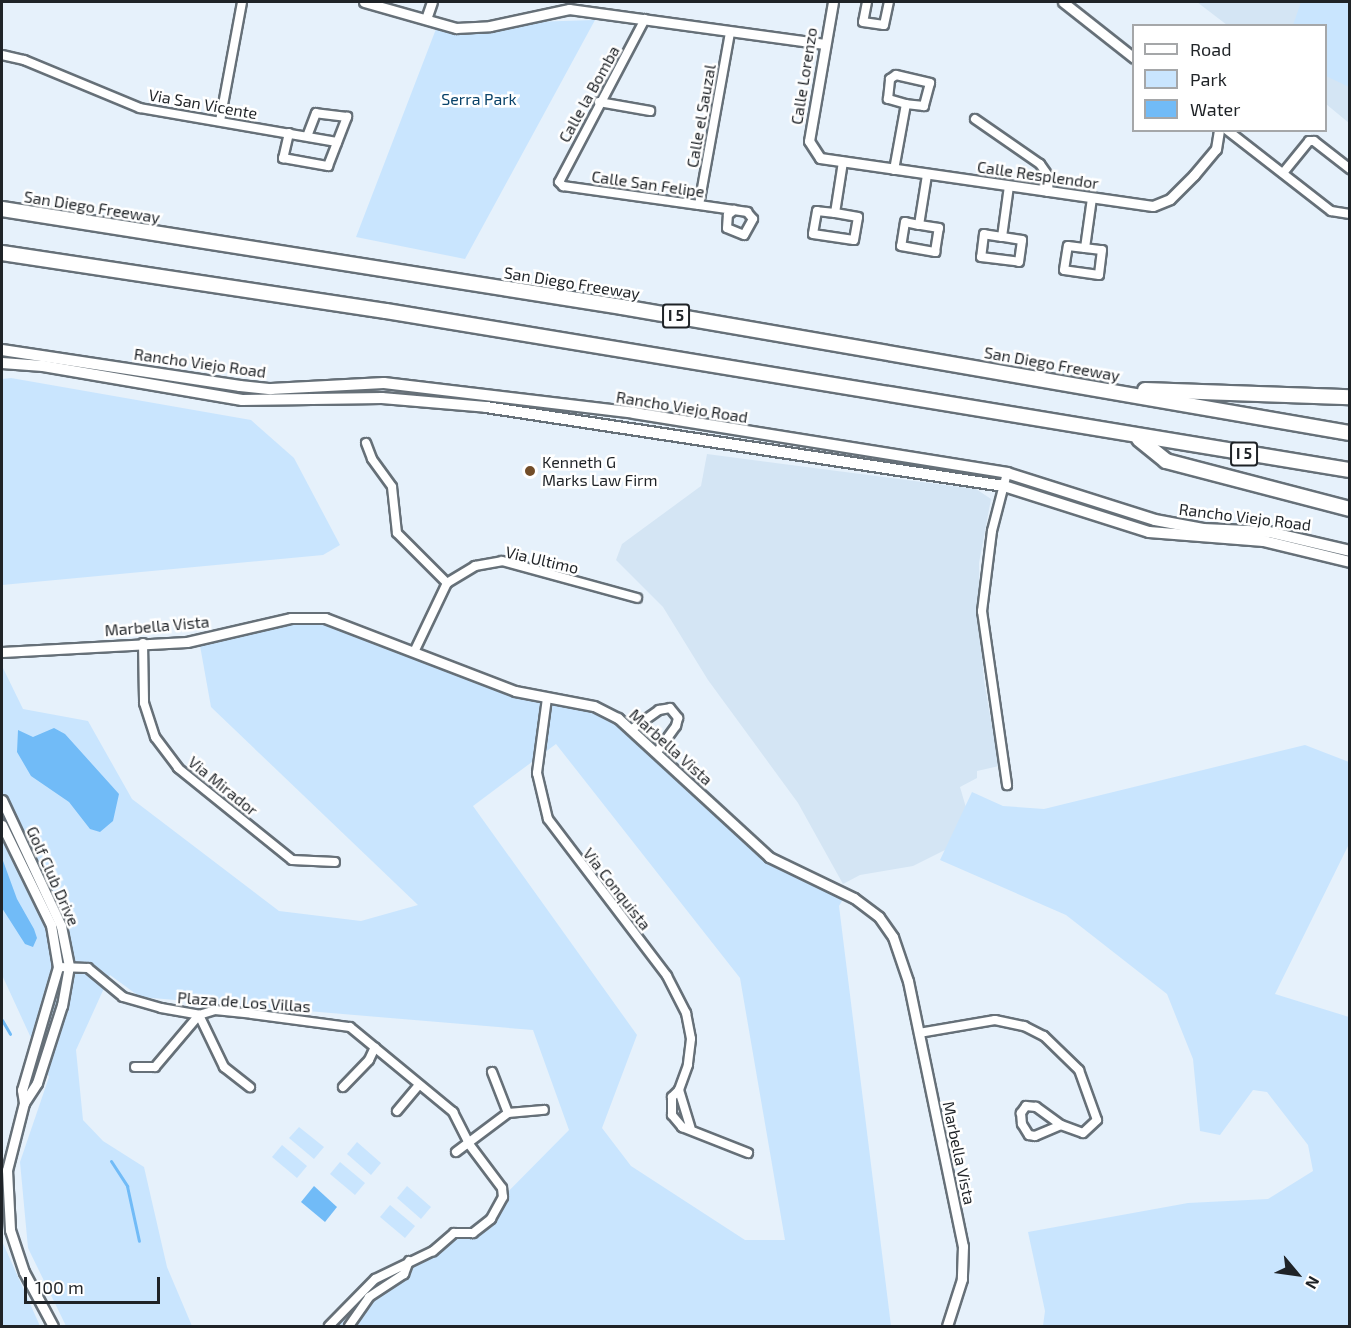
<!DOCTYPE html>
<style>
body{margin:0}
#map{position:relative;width:1351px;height:1328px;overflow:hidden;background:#e6f1fb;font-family:"Exo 2",sans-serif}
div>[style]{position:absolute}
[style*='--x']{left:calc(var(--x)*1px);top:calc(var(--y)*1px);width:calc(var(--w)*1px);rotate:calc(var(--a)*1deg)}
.built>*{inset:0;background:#d4e5f4}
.green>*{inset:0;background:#c9e5fe}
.water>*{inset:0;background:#71bbf7}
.stream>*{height:3px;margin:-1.5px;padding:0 1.5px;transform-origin:1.5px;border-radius:1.5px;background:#71bbf7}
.roads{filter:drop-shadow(2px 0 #667078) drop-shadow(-2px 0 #667078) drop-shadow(0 2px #667078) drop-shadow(0 -2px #667078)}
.minor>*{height:8px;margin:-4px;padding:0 4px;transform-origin:4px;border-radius:4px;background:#fff}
.tertiary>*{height:9px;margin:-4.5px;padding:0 4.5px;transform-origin:4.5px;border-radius:4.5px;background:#fff}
.secondary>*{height:10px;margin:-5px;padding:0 5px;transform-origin:5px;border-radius:5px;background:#fff}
.motorway>*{height:14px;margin:-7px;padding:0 7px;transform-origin:7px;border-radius:7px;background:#fff}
.dots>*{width:16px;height:16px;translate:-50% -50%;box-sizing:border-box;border:3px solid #fff;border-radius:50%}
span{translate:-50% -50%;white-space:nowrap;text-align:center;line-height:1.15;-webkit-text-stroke:5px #fff;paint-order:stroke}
.shield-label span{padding:2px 4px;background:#fff;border:2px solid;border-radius:4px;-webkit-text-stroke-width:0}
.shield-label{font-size:15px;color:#1f2327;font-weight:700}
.street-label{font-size:16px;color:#1f2327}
.park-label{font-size:16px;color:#09436a}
.poi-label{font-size:16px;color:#1f2327}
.left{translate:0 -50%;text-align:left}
.frame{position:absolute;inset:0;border:3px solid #1f2327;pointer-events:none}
.legend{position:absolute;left:1132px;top:24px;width:195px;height:108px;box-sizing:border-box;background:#fff;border:2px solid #a5a7a9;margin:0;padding:8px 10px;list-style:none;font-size:18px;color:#1f2327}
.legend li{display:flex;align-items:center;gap:12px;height:30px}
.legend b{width:30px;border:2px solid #a5a7a9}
.north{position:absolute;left:1267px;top:1244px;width:60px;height:60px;-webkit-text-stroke:4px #fff;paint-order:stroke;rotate:119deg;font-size:16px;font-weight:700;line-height:24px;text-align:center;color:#1f2327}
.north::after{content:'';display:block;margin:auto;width:21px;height:27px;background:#1f2327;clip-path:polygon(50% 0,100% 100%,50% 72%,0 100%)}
.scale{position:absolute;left:24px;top:1277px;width:136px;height:27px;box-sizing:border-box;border:3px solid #1f2327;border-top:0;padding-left:8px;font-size:18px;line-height:21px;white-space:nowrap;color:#1f2327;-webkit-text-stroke:4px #fff;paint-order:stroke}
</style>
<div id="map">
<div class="built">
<i style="clip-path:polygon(1197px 2px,1349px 2px,1349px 123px,1326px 104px,1326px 26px,1227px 25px)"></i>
<i style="clip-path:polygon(707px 454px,976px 489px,991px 499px,979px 563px,980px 628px,984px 681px,999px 766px,977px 771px,977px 778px,960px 787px,967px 811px,949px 848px,913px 866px,860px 875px,843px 884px,798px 803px,708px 680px,663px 607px,616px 560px,622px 544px,701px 486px)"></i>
</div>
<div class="green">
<i style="clip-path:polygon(1301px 2px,1349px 2px,1349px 87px,1326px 76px,1326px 26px,1293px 25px)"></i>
<i style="clip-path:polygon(595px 20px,465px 259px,356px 237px,436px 29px,473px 33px,530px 22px)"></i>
<i style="clip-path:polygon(11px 378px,251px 420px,294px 458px,340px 545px,323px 555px,2px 585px,2px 379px)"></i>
<i style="clip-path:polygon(evenodd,315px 617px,515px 691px,611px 714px,769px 857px,846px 894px,839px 906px,891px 1326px,338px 1326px,375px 1286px,474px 1226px,569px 1130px,533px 1030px,140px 997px,110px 975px,76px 1050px,83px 1120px,103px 1141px,144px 1167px,167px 1267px,192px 1326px,66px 1326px,28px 1248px,20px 1162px,49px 1077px,2px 975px,2px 666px,23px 709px,88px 721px,132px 799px,279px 911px,361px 921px,418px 905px,211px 707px,199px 640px,315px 617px,556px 744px,740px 978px,785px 1240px,745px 1240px,631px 1166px,602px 1128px,637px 1035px,473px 806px,556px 744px)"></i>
<i style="clip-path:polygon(1305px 745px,1349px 762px,1349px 844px,1275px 994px,1349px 1017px,1349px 1326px,1043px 1326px,1045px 1311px,1028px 1232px,1188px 1203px,1268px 1199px,1313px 1171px,1308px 1145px,1267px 1092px,1253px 1090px,1220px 1135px,1200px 1131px,1193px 1059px,1167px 994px,1066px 915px,940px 860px,972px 792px,1003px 806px,1044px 809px)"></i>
<i style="clip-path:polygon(299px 1127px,324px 1147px,314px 1159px,289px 1138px)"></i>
<i style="clip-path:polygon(357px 1142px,381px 1163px,371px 1175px,347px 1154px)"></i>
<i style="clip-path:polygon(282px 1145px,307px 1166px,297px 1178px,272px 1157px)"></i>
<i style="clip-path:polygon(340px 1162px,365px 1183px,355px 1195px,330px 1174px)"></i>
<i style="clip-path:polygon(407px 1186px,431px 1207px,421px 1219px,397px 1198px)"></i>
<i style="clip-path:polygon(390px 1205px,415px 1226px,405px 1238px,380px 1217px)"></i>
<i style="clip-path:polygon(2px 1235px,2px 1241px,40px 1326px,2px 1326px)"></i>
</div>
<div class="water">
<i style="clip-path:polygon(54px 728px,65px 734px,119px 794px,113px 821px,100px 832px,90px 829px,69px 802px,31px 776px,17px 752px,18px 730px,33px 737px)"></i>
<i style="clip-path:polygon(2px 858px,17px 899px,34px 929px,37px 938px,33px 947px,25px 944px,2px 908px)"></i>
<i style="clip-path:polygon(314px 1186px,337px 1207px,325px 1222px,301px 1202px)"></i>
</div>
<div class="stream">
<i style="--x:2;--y:1020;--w:16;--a:60"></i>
<i style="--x:111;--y:1161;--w:30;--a:57"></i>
<i style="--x:127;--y:1186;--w:56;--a:77.7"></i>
</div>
<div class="roads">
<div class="minor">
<i style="--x:867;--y:2;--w:20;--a:101"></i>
<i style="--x:863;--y:22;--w:21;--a:8"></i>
<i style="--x:884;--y:25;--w:24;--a:-78"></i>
<i style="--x:645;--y:19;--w:184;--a:117.8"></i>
<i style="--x:559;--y:182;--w:6;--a:45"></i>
<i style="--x:563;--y:186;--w:137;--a:8"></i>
<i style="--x:699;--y:205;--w:49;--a:8.3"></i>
<i style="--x:747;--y:212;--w:9;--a:49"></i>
<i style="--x:753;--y:219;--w:18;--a:119"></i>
<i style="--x:744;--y:235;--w:18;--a:-158"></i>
<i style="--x:727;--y:228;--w:13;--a:-86"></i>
<i style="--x:728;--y:215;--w:8;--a:-40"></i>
<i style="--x:2;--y:55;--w:23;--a:13"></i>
<i style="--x:24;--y:60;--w:126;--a:22.5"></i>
<i style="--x:140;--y:108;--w:200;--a:9.8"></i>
<i style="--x:599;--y:102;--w:52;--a:10"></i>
<i style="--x:975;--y:119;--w:79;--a:34.7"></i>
<i style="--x:1040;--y:164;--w:16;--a:55"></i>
<i style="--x:1049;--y:177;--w:15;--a:94"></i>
<i style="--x:220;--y:121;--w:121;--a:-79.5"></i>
<i style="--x:1227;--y:130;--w:132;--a:37.9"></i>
<i style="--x:1331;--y:211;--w:19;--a:9"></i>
<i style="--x:289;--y:133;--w:26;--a:103"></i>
<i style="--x:283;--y:158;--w:46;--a:10.1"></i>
<i style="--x:328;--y:166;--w:53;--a:-68.8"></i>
<i style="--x:347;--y:117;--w:31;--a:-173"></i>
<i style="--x:316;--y:113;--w:25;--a:111"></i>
<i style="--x:894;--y:170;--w:67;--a:-79.7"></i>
<i style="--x:906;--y:104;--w:19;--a:-164"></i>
<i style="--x:888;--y:99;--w:20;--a:-84"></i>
<i style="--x:890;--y:79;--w:7;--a:-34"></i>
<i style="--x:896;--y:75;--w:35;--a:13"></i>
<i style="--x:930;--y:83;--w:24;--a:105"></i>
<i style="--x:924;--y:106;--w:18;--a:-174"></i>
<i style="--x:1283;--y:173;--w:41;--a:-50.9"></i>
<i style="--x:1309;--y:141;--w:5;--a:0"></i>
<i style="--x:1314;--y:141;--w:46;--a:37.9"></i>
<i style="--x:699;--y:205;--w:176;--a:-79.8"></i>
<i style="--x:835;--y:213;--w:18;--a:-174"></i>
<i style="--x:817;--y:211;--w:23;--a:100"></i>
<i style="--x:813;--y:234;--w:41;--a:8.3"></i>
<i style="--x:854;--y:240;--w:23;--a:-80"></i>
<i style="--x:858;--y:217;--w:23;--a:-170"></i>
<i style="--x:835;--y:213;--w:52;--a:-81.1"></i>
<i style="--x:919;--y:225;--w:14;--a:-168"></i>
<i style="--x:905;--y:222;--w:24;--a:99"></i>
<i style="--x:901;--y:246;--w:35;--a:10"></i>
<i style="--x:935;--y:252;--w:24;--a:-81"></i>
<i style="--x:939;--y:228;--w:20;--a:-171"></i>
<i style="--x:919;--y:225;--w:51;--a:-80.9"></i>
<i style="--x:1002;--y:237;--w:18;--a:-171"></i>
<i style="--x:984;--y:234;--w:23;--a:97"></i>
<i style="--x:981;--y:257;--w:38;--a:7"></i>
<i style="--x:1019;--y:262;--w:22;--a:-82"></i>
<i style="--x:1022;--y:240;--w:20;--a:-171"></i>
<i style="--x:1002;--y:237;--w:51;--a:-82.2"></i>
<i style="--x:1068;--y:246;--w:34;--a:7"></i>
<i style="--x:1102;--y:250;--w:25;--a:97"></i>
<i style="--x:1099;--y:275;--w:35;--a:-172"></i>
<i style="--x:1064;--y:270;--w:24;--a:-81"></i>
<i style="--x:1085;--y:248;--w:50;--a:-82"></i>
<i style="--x:366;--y:443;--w:17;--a:69"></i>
<i style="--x:372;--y:459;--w:34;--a:54"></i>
<i style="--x:392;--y:487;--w:46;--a:83.8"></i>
<i style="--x:397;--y:533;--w:71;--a:45"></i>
<i style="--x:1007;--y:473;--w:60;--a:104.5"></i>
<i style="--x:992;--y:531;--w:81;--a:97.1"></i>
<i style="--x:982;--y:611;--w:176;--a:81.8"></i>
<i style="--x:143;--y:643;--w:60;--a:89"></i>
<i style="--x:144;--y:703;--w:36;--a:72"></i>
<i style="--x:155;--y:737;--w:39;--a:53"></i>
<i style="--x:178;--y:768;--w:146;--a:38.9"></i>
<i style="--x:292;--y:860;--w:43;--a:2.7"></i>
<i style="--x:415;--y:650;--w:74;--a:-64.5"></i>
<i style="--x:447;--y:583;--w:33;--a:-31"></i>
<i style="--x:475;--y:566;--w:27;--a:-10"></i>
<i style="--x:502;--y:561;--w:140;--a:15.3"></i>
<i style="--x:547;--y:698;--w:76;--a:97.6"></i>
<i style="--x:537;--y:773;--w:47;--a:76.6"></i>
<i style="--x:548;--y:819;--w:197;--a:52.8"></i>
<i style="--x:667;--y:976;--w:42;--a:62.8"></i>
<i style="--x:686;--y:1013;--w:26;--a:79"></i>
<i style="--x:691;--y:1039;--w:26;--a:97"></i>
<i style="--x:688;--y:1065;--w:27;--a:110"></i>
<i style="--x:679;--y:1090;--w:10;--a:135"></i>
<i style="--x:672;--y:1097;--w:18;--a:90"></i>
<i style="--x:672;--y:1115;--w:16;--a:50"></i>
<i style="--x:682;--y:1127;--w:71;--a:21.5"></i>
<i style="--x:632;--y:729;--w:33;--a:-35"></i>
<i style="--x:659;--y:710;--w:11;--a:-10"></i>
<i style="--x:670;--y:708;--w:13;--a:51"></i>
<i style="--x:678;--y:718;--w:8;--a:104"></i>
<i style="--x:676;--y:726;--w:32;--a:126"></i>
<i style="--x:58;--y:967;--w:30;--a:2"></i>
<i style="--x:88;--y:968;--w:45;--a:39.6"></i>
<i style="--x:123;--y:997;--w:40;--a:16"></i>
<i style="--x:161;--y:1008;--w:39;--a:10"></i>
<i style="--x:199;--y:1015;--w:17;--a:-17"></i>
<i style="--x:215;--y:1010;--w:37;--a:6"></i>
<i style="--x:252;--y:1014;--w:99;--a:7.6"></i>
<i style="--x:350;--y:1027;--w:134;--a:39.5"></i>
<i style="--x:453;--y:1112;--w:36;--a:63"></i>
<i style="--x:469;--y:1144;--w:55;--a:53.1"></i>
<i style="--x:502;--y:1188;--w:9;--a:84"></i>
<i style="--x:503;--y:1197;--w:25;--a:119"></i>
<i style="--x:491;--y:1219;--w:23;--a:142"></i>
<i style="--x:473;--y:1233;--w:19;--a:180"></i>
<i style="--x:454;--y:1233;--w:28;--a:139"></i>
<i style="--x:433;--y:1251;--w:64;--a:154.2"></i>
<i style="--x:375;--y:1279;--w:66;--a:134.4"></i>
<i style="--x:199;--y:1015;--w:58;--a:64.3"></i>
<i style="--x:224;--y:1067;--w:33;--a:38"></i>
<i style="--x:919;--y:1033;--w:77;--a:-9.7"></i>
<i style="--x:995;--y:1020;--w:30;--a:12"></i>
<i style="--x:1024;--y:1026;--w:22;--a:27"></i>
<i style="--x:1044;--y:1036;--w:49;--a:44.2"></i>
<i style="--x:1079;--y:1070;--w:53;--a:70.2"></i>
<i style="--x:1097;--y:1120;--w:19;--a:137"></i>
<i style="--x:1083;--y:1133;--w:23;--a:-160"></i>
<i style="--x:1061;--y:1125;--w:31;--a:-144"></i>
<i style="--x:1036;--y:1107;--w:10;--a:-174"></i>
<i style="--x:1026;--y:1106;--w:9;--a:126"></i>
<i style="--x:1021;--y:1113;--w:11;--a:85"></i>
<i style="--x:1022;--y:1124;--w:13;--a:58"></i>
<i style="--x:1029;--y:1135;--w:6;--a:9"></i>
<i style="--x:1035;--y:1136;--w:28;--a:-23"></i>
<i style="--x:135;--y:1067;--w:20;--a:0"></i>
<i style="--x:155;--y:1067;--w:68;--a:-49.8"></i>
<i style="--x:343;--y:1087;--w:37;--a:-46"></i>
<i style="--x:369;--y:1060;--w:14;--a:-65"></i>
<i style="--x:679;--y:1090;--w:39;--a:73"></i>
<i style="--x:397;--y:1111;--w:34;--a:-50"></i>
<i style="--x:508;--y:1113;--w:36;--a:-5"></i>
<i style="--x:456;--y:1152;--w:65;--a:-36.9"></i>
<i style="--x:508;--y:1113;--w:44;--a:-111.3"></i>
<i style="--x:349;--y:1326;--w:35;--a:-55"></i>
<i style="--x:369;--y:1297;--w:42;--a:-33.3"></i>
<i style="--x:404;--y:1274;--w:14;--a:-69"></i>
</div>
<div class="tertiary">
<i style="--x:364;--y:2;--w:96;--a:15.8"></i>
<i style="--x:456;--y:28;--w:34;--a:-3"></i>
<i style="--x:490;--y:26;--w:81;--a:-12.1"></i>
<i style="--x:569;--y:9;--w:258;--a:7.8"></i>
<i style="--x:833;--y:2;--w:141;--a:99.8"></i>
<i style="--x:809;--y:141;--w:20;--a:57"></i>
<i style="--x:820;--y:158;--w:336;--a:8.2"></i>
<i style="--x:1153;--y:206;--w:18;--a:-22"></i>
<i style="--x:1170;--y:199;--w:34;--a:-45"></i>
<i style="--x:1194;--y:175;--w:34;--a:-50"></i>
<i style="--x:1216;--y:149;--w:19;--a:-81"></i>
<i style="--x:1063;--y:2;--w:90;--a:38.3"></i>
<i style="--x:426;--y:19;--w:18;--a:-71"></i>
<i style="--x:2;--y:652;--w:185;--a:-3.1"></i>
<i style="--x:187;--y:642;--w:107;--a:-13"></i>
<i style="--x:291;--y:618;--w:34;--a:0"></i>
<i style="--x:325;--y:618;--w:204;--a:21"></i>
<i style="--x:515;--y:691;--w:80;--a:10.8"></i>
<i style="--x:594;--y:706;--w:27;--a:27"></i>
<i style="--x:618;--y:718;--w:205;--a:42.6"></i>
<i style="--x:769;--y:857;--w:94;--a:25.8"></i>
<i style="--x:854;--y:898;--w:31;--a:37"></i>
<i style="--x:879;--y:917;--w:24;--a:55"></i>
<i style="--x:893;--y:937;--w:46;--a:71.2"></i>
<i style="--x:908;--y:981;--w:271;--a:78.3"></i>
<i style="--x:963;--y:1246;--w:33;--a:92"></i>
<i style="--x:962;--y:1279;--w:49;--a:107.7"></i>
<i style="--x:2;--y:800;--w:139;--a:64.9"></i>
<i style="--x:61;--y:926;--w:41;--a:78.7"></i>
<i style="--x:69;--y:966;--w:40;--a:100"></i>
<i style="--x:62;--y:1005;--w:82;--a:107.8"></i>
<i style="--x:37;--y:1083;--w:24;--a:123"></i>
<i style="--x:2;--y:825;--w:111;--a:63.9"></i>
<i style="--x:51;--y:925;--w:43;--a:80.5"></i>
<i style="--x:58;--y:967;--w:128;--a:106.3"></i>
<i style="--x:22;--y:1090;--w:13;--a:81"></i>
<i style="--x:24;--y:1103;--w:69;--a:104.2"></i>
<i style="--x:7;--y:1170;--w:60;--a:87.1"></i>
<i style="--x:10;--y:1230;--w:44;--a:71.6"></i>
<i style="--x:24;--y:1272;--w:61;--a:61.8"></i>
</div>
<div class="secondary">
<i style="--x:2;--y:350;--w:241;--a:8.6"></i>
<i style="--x:240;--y:386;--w:31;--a:6"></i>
<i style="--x:271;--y:389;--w:113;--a:-3"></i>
<i style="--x:384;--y:383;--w:252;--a:6.8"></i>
<i style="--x:634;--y:413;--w:378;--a:9.1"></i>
<i style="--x:1007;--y:473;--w:155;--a:17.6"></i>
<i style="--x:1155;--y:520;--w:49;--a:10.6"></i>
<i style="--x:1203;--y:529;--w:66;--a:2.6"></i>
<i style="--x:1269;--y:532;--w:83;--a:13.2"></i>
<i style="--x:2;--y:363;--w:41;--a:4.2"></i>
<i style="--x:43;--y:366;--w:202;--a:9.7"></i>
<i style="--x:242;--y:400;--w:140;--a:-0.8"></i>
<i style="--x:382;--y:398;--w:104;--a:4.9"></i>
<i style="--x:486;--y:407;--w:524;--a:8.67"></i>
<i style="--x:1004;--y:486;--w:152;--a:17.6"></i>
<i style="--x:1149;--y:532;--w:115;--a:4.5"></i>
<i style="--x:1264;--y:541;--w:89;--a:13.7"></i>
</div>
<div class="motorway">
<i style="--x:2;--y:209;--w:628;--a:8.98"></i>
<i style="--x:622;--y:307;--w:739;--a:9.82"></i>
<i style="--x:2;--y:253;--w:388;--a:8.6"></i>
<i style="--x:386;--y:311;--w:977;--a:9.37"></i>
<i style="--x:1145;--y:390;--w:205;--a:2"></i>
<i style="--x:1139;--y:439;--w:35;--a:39"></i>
<i style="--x:1166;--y:461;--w:190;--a:14.6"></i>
</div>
</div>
<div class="dots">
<i style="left:530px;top:471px;background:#724d28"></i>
</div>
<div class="shield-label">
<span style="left:676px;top:316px">I 5</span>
<span style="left:1244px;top:454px">I 5</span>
</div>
<div class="street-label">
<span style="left:804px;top:76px;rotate:-81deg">Calle Lorenzo</span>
<span style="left:589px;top:94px;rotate:-61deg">Calle la Bomba</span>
<span style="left:203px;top:104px;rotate:10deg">Via San Vicente</span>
<span style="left:701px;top:116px;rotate:-80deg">Calle el Sauzal</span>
<span style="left:1038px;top:175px;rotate:8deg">Calle Resplendor</span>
<span style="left:648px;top:184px;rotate:8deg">Calle San Felipe</span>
<span style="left:92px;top:207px;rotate:9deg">San Diego Freeway</span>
<span style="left:572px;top:283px;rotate:9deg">San Diego Freeway</span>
<span style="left:200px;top:363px;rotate:8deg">Rancho Viejo Road</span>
<span style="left:1052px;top:364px;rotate:10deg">San Diego Freeway</span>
<span style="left:682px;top:407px;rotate:9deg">Rancho Viejo Road</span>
<span style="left:1245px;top:517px;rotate:7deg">Rancho Viejo Road</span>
<span style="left:542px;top:560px;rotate:13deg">Via Ultimo</span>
<span style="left:157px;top:626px;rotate:-5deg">Marbella Vista</span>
<span style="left:671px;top:747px;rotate:42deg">Marbella Vista</span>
<span style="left:223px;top:786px;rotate:39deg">Via Mirador</span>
<span style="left:53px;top:876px;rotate:66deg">Golf Club Drive</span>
<span style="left:617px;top:889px;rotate:52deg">Via Conquista</span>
<span style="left:244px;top:1002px;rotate:4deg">Plaza de Los Villas</span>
<span style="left:959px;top:1153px;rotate:78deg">Marbella Vista</span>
</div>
<div class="park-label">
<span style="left:479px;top:99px">Serra Park</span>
</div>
<div class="poi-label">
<span class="left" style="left:542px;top:471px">Kenneth G<br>Marks Law Firm</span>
</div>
<div class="frame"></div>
<ul class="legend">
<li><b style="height:8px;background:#fff"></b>Road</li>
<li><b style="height:16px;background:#c9e5fe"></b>Park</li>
<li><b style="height:16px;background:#71bbf7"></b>Water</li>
</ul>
<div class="north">N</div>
<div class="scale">100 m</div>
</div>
